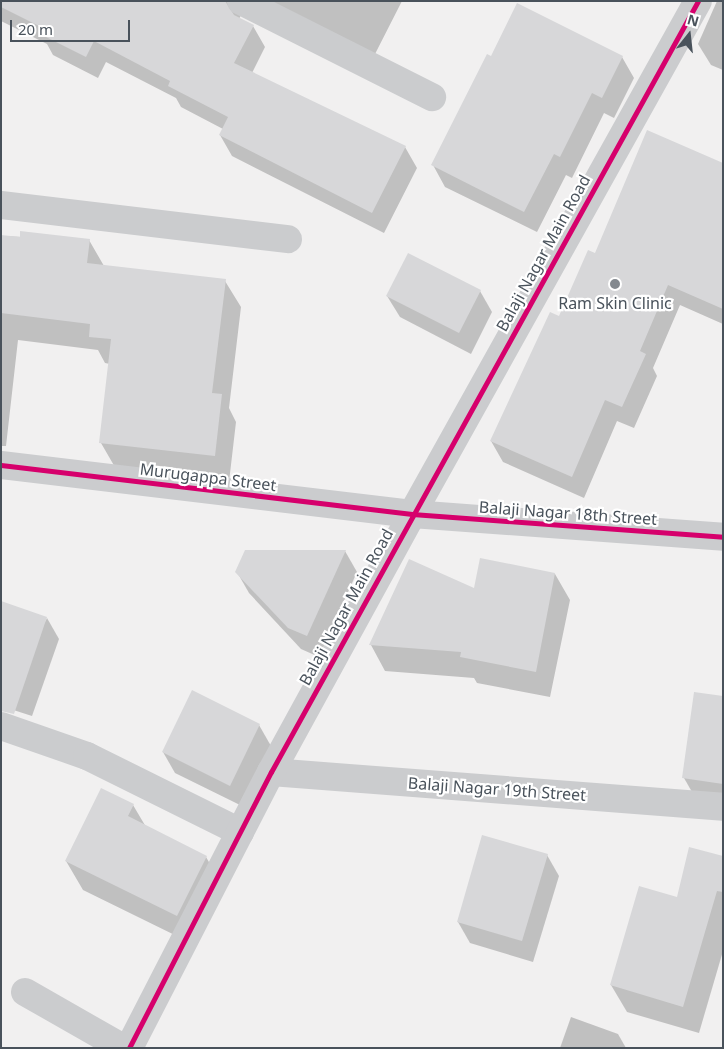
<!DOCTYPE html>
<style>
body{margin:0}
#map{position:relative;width:724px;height:1049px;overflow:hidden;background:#f1f0f0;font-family:"Noto Sans",sans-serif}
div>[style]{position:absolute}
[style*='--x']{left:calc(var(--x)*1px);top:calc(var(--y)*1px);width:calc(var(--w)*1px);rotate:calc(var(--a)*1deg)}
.shadow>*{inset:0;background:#0003}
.building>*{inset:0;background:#d7d7d9}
.minor>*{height:28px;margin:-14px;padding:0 14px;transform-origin:14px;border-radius:14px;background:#cbccce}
.tertiary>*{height:28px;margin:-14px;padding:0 14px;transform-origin:14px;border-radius:14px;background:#cbccce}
.cycleway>*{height:5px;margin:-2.5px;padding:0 2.5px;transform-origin:2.5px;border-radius:2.5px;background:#d6006c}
.dots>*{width:14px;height:14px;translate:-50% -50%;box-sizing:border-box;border:2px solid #fff;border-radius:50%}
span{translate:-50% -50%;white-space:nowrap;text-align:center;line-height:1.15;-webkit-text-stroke:4.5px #fff;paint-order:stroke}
.street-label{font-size:16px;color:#49525b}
.poi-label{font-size:16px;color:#49525b}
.frame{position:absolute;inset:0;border:2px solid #49525b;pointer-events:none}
.north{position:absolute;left:664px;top:10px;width:50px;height:50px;-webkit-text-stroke:4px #fff;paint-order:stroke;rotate:16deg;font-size:14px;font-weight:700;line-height:20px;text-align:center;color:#49525b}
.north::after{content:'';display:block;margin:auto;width:18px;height:22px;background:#49525b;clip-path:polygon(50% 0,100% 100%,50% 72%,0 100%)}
.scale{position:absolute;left:10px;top:20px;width:120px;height:22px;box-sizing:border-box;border:2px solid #49525b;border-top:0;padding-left:6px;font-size:15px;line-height:18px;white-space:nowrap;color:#49525b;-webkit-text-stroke:4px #fff;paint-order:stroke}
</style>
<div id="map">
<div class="shadow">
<i style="clip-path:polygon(1px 1px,402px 1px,374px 56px,244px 9px,239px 19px,253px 26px,265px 47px,252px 73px,405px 147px,417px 168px,384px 233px,232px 156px,220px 135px,223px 129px,181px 107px,176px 98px,106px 62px,98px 78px,53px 55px,47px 44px,1px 21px)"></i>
<i style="clip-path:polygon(717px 1px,723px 1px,723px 70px,711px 65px,698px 44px)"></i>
<i style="clip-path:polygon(622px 57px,634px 78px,614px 118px,604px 113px,572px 178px,566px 175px,537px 232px,445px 187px,433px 165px)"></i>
<i style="clip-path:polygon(723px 164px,723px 324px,680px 305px,653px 368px,657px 376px,634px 428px,617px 421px,584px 498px,503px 462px,491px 441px,596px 254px)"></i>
<i style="clip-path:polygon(1px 236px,89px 240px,104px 266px,225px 281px,241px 307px,229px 408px,236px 422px,229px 482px,116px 469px,101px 443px,110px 364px,105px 363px,98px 350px,18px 340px,6px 446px,1px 446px)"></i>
<i style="clip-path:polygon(480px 291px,492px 312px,471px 354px,400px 317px,387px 296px)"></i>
<i style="clip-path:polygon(345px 551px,357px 572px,319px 657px,301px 649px,249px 593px,237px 572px)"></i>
<i style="clip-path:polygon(555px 574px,570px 600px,550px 697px,477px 683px,474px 678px,385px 671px,371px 645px,475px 590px)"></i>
<i style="clip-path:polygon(47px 618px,59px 639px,32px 716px,1px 706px)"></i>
<i style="clip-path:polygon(723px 697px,723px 803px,696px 799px,684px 778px)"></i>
<i style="clip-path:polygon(259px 725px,271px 746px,242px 806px,175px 773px,163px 752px)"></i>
<i style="clip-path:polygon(102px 790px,133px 805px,146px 827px,206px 857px,223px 886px,193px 944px,83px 890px,66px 861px)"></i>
<i style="clip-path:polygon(547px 855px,559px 876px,533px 962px,470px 943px,458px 922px)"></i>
<i style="clip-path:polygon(723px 857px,723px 951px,699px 1033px,627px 1012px,611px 985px,678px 899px)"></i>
<i style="clip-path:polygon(571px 1017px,618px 1034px,626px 1048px,560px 1048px)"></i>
</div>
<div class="building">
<i style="clip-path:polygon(1px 1px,225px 1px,234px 15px,254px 25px,234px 63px,406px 146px,372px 213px,219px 135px,228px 117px,168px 86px,170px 81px,94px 41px,86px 57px,40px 34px,43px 28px,1px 7px)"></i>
<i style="clip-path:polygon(517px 3px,623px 56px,602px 98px,592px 93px,560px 157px,554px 154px,524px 212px,431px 165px,487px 54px,491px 56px)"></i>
<i style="clip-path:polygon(647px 130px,723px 163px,723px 309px,668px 285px,640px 351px,646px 354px,622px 407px,605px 400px,572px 477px,490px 441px,550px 312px,559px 316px,588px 250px,595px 253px)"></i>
<i style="clip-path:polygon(20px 231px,90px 239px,87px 263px,226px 279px,212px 393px,222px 394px,215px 456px,99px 443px,111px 339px,89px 337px,90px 324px,1px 313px,1px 235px,20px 237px)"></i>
<i style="clip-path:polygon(408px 253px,481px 290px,459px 333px,386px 296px)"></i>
<i style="clip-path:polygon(245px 550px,346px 550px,307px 636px,288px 628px,235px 572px)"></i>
<i style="clip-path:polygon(480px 558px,555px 573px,536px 672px,460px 657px,461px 652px,369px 645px,409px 559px,474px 588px)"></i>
<i style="clip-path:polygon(1px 601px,47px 617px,14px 714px,1px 711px)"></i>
<i style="clip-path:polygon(192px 690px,260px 724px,230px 786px,162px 752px)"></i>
<i style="clip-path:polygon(694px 692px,723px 696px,723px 784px,682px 778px)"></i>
<i style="clip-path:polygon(101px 788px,134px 804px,128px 816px,207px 856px,177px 916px,65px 861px)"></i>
<i style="clip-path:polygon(482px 835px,548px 854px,522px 941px,457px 922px)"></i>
<i style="clip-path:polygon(689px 847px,723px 856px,723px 892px,717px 891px,683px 1007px,610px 985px,639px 886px,677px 897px)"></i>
</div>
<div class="minor">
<i style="--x:241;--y:1;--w:214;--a:26.7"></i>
<i style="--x:1;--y:205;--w:289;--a:6.8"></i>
<i style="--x:1;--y:726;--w:91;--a:19.2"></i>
<i style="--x:87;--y:756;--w:171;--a:26.4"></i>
<i style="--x:271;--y:772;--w:453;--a:4.4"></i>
<i style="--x:25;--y:992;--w:113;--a:29.7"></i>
<i style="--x:129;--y:1048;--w:310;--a:-62.8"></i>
<i style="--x:271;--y:772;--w:294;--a:-61.3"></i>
<i style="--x:412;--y:514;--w:312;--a:4.2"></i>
</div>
<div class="tertiary">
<i style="--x:1;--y:465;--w:414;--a:6.8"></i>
<i style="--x:412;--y:514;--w:587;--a:-60.86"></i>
</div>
<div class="cycleway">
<i style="--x:1;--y:465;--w:414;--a:6.8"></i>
<i style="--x:412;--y:514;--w:312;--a:4.2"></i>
<i style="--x:129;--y:1048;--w:310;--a:-62.8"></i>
<i style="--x:271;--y:772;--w:881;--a:-61.02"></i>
</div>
<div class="dots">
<i style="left:615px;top:284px;background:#84898f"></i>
</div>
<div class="street-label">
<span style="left:543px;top:253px;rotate:-61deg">Balaji Nagar Main Road</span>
<span style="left:208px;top:477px;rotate:7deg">Murugappa Street</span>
<span style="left:568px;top:513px;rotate:4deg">Balaji Nagar 18th Street</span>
<span style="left:346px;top:607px;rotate:-61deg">Balaji Nagar Main Road</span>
<span style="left:497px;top:789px;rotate:4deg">Balaji Nagar 19th Street</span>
</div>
<div class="poi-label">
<span style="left:615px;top:303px">Ram Skin Clinic</span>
</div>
<div class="frame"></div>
<div class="north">N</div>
<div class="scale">20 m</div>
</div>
